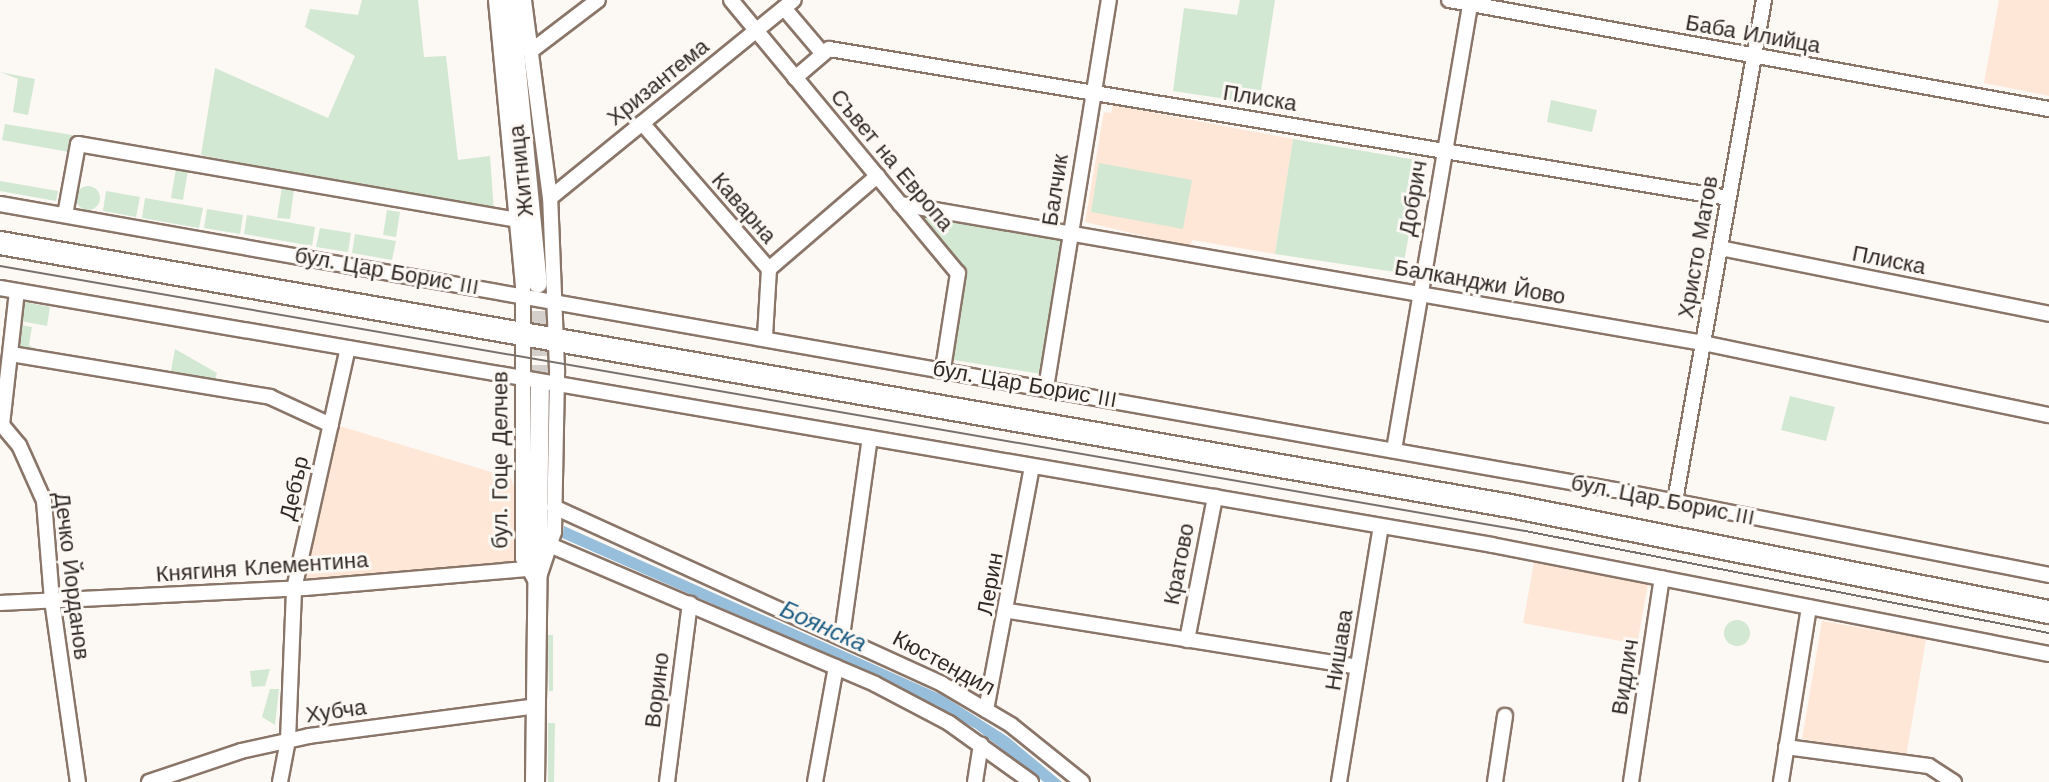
<!DOCTYPE html>
<meta charset="utf-8">
<style>
body{margin:0}
#map{position:relative;width:2049px;height:782px;overflow:hidden;background:#fcf8f4;font-family:"Work Sans",sans-serif}
div>[style]{position:absolute}
[style*='--x']{left:calc(var(--x)*1px);top:calc(var(--y)*1px);width:calc(var(--w)*1px);rotate:calc(var(--a)*1deg)}
.built>*{inset:0;background:#fee7d7}
.green>*{inset:0;background:#d2e8d2}
.round{border-radius:50%}
.water>*{inset:0;background:#97bfdc}
.tertiary-tunnel>*{height:18px;margin-top:-9px;transform-origin:0;background:repeating-linear-gradient(90deg,#d4cfca 0 18px,transparent 0 27px)}
.roads{filter:drop-shadow(2px 0 #8a7669) drop-shadow(-2px 0 #8a7669) drop-shadow(0 2px #8a7669) drop-shadow(0 -2px #8a7669)}
.minor>*{height:14px;margin:-7px;padding:0 7px;transform-origin:7px;border-radius:7px;background:#fff}
.tertiary>*{height:18px;margin:-9px;padding:0 9px;transform-origin:9px;border-radius:9px;background:#fff}
.primary>*{height:22px;margin:-11px;padding:0 11px;transform-origin:11px;border-radius:11px;background:#fff}
.tram>*{height:2px;margin:-1px;padding:0 1px;transform-origin:1px;border-radius:1px;background:#77706b}
span{translate:-50% -50%;white-space:nowrap;text-align:center;line-height:1.15;-webkit-text-stroke:6px #fcf8f4;paint-order:stroke}
.street-label{font-size:22px;color:#322a24}
.water-label{font-size:24px;color:#1b5c83;font-style:italic}
</style>
<div id="map">
<div class="built">
<i style="clip-path:polygon(1999px 0,2049px 0,2049px 96px,1984px 83px)"></i>
<i style="clip-path:polygon(1113px 105px,1293px 139px,1275px 254px,1192px 240px,1190px 247px,1085px 222px,1104px 112px,1111px 113px)"></i>
<i style="clip-path:polygon(333px 424px,511px 478px,519px 500px,515px 565px,304px 582px)"></i>
<i style="clip-path:polygon(1534px 563px,1648px 584px,1637px 644px,1523px 623px)"></i>
<i style="clip-path:polygon(1822px 621px,1926px 639px,1906px 757px,1802px 739px)"></i>
</div>
<div class="green">
<i style="clip-path:polygon(362px 0,418px 0,424px 57px,446px 56px,458px 160px,490px 156px,494px 212px,201px 155px,215px 68px,328px 118px,355px 56px,305px 27px,310px 9px,358px 15px)"></i>
<i style="clip-path:polygon(1240px 0,1275px 0,1259px 104px,1173px 91px,1184px 8px,1237px 15px)"></i>
<i style="clip-path:polygon(0 72px,35px 79px,28px 115px,13px 112px,18px 79px)"></i>
<i style="clip-path:polygon(1551px 100px,1597px 110px,1592px 132px,1547px 122px)"></i>
<i style="clip-path:polygon(5px 124px,72px 135px,69px 152px,2px 140px)"></i>
<i style="clip-path:polygon(1293px 139px,1422px 161px,1402px 273px,1275px 254px)"></i>
<i style="clip-path:polygon(1099px 163px,1192px 180px,1183px 229px,1091px 212px)"></i>
<i style="clip-path:polygon(176px 168px,188px 170px,183px 200px,171px 198px)"></i>
<i style="clip-path:polygon(0 181px,58px 191px,56px 201px,0 191px)"></i>
<i class="round" style="left:76px;top:186px;width:24px;height:24px"></i>
<i style="clip-path:polygon(282px 187px,294px 189px,290px 219px,277px 218px)"></i>
<i style="clip-path:polygon(106px 191px,140px 197px,136px 217px,103px 211px)"></i>
<i style="clip-path:polygon(145px 198px,203px 208px,199px 228px,142px 218px)"></i>
<i style="clip-path:polygon(207px 209px,243px 215px,240px 234px,204px 228px)"></i>
<i style="clip-path:polygon(387px 210px,400px 212px,396px 237px,383px 235px)"></i>
<i style="clip-path:polygon(914px 213px,1064px 237px,1041px 374px,948px 359px,962px 271px)"></i>
<i style="clip-path:polygon(247px 215px,315px 227px,312px 246px,244px 234px)"></i>
<i style="clip-path:polygon(320px 228px,351px 233px,348px 252px,316px 247px)"></i>
<i style="clip-path:polygon(355px 234px,396px 241px,392px 260px,352px 253px)"></i>
<i style="clip-path:polygon(24px 302px,50px 307px,47px 326px,21px 321px)"></i>
<i style="clip-path:polygon(20px 325px,32px 327px,29px 345px,39px 351px,16px 346px)"></i>
<i style="clip-path:polygon(175px 349px,217px 373px,215px 379px,171px 371px)"></i>
<i style="clip-path:polygon(1790px 396px,1835px 407px,1826px 441px,1781px 430px)"></i>
<i class="round" style="left:1724px;top:620px;width:26px;height:26px"></i>
<i style="clip-path:polygon(548px 635px,553px 635px,553px 691px,549px 691px)"></i>
<i style="clip-path:polygon(270px 669px,265px 686px,252px 687px,250px 671px)"></i>
<i style="clip-path:polygon(270px 689px,279px 689px,275px 725px,262px 717px)"></i>
<i style="clip-path:polygon(548px 723px,555px 723px,554px 782px,548px 782px)"></i>
</div>
<div class="water">
<i style="clip-path:polygon(564px 526px,942px 695px,1008px 737px,1062px 782px,1044px 782px,976px 729px,897px 685px,562px 538px)"></i>
</div>
<div class="tertiary-tunnel">
<i style="--x:538;--y:284;--w:103;--a:88.9"></i>
</div>
<div class="roads">
<div class="minor">
<i style="--x:496;--y:0;--w:287;--a:84.6"></i>
<i style="--x:523;--y:286;--w:272;--a:90"></i>
<i style="--x:523;--y:558;--w:29;--a:61"></i>
<i style="--x:537;--y:583;--w:54;--a:-71.6"></i>
<i style="--x:554;--y:532;--w:163;--a:-88.9"></i>
<i style="--x:557;--y:369;--w:171;--a:-92.3"></i>
<i style="--x:550;--y:198;--w:200;--a:-97.5"></i>
<i style="--x:731;--y:0;--w:355;--a:50.3"></i>
<i style="--x:958;--y:273;--w:97;--a:98.9"></i>
<i style="--x:1449;--y:0;--w:610;--a:10.3"></i>
<i style="--x:784;--y:8;--w:60;--a:49.7"></i>
<i style="--x:531;--y:51;--w:84;--a:-37.3"></i>
<i style="--x:795;--y:78;--w:45;--a:-40.5"></i>
<i style="--x:829;--y:49;--w:911;--a:9.41"></i>
<i style="--x:642;--y:123;--w:194;--a:49"></i>
<i style="--x:769;--y:269;--w:68;--a:93.4"></i>
<i style="--x:550;--y:198;--w:314;--a:-39.1"></i>
<i style="--x:0;--y:204;--w:1641;--a:10.04"></i>
<i style="--x:1616;--y:490;--w:441;--a:11.1"></i>
<i style="--x:900;--y:204;--w:815;--a:9.82"></i>
<i style="--x:1703;--y:343;--w:353;--a:11.8"></i>
<i style="--x:65;--y:215;--w:72;--a:-79.6"></i>
<i style="--x:78;--y:144;--w:447;--a:9.8"></i>
<i style="--x:1720;--y:248;--w:336;--a:11.3"></i>
<i style="--x:769;--y:269;--w:143;--a:-40.7"></i>
<i style="--x:0;--y:288;--w:1514;--a:9.77"></i>
<i style="--x:1492;--y:545;--w:568;--a:11.07"></i>
<i style="--x:17;--y:291;--w:135;--a:96.4"></i>
<i style="--x:2;--y:425;--w:26;--a:50"></i>
<i style="--x:19;--y:445;--w:61;--a:65.9"></i>
<i style="--x:44;--y:501;--w:99;--a:85.4"></i>
<i style="--x:52;--y:600;--w:184;--a:81.9"></i>
<i style="--x:11;--y:354;--w:263;--a:9.4"></i>
<i style="--x:270;--y:397;--w:67;--a:24.7"></i>
<i style="--x:1046;--y:388;--w:393;--a:-80.8"></i>
<i style="--x:1394;--y:450;--w:457;--a:-80.3"></i>
<i style="--x:1675;--y:501;--w:509;--a:-79.93"></i>
<i style="--x:554;--y:507;--w:426;--a:24.5"></i>
<i style="--x:942;--y:684;--w:80;--a:30.7"></i>
<i style="--x:1011;--y:725;--w:91;--a:38.8"></i>
<i style="--x:552;--y:546;--w:351;--a:23.1"></i>
<i style="--x:875;--y:684;--w:84;--a:27.8"></i>
<i style="--x:949;--y:723;--w:101;--a:35.7"></i>
<i style="--x:0;--y:603;--w:305;--a:-2.8"></i>
<i style="--x:305;--y:588;--w:222;--a:-4.9"></i>
<i style="--x:1009;--y:611;--w:353;--a:9.1"></i>
<i style="--x:842;--y:636;--w:200;--a:-82"></i>
<i style="--x:1187;--y:640;--w:146;--a:-78.9"></i>
<i style="--x:986;--y:710;--w:248;--a:-79.3"></i>
<i style="--x:1786;--y:747;--w:144;--a:7.6"></i>
<i style="--x:1929;--y:766;--w:30;--a:33"></i>
<i style="--x:149;--y:782;--w:97;--a:-18.6"></i>
<i style="--x:241;--y:751;--w:70;--a:-12.4"></i>
<i style="--x:309;--y:736;--w:229;--a:-7.5"></i>
<i style="--x:280;--y:782;--w:43;--a:-79.2"></i>
<i style="--x:288;--y:740;--w:151;--a:-87.7"></i>
<i style="--x:294;--y:589;--w:247;--a:-77.4"></i>
<i style="--x:667;--y:782;--w:180;--a:-82.7"></i>
<i style="--x:815;--y:782;--w:117;--a:-79.7"></i>
<i style="--x:975;--y:782;--w:38;--a:-81"></i>
<i style="--x:1339;--y:782;--w:259;--a:-80.7"></i>
<i style="--x:1495;--y:782;--w:67;--a:-81.4"></i>
<i style="--x:1631;--y:782;--w:206;--a:-81.4"></i>
<i style="--x:1781;--y:782;--w:177;--a:-80.9"></i>
</div>
<div class="tertiary">
<i style="--x:510;--y:0;--w:285;--a:84.4"></i>
<i style="--x:535;--y:782;--w:395;--a:-89.3"></i>
</div>
<div class="primary">
<i style="--x:0;--y:243;--w:1528;--a:9.88"></i>
<i style="--x:1505;--y:505;--w:554;--a:11.13"></i>
</div>
</div>
<div class="tram">
<i style="--x:0;--y:266;--w:1548;--a:9.86"></i>
<i style="--x:1525;--y:531;--w:534;--a:11.02"></i>
</div>
<div class="street-label">
<span style="left:1753px;top:34px;rotate:10deg">Баба Илийца</span>
<span style="left:658px;top:82px;rotate:-39deg">Хризантема</span>
<span style="left:1260px;top:98px;rotate:9deg">Плиска</span>
<span style="left:892px;top:160px;rotate:50deg">Съвет на Европа</span>
<span style="left:521px;top:171px;rotate:-96deg">Житница</span>
<span style="left:1055px;top:190px;rotate:-81deg">Балчик</span>
<span style="left:1413px;top:198px;rotate:-80deg">Добрич</span>
<span style="left:744px;top:208px;rotate:49deg">Каварна</span>
<span style="left:1698px;top:247px;rotate:-80deg">Христо Матов</span>
<span style="left:1889px;top:260px;rotate:11deg">Плиска</span>
<span style="left:387px;top:271px;rotate:10deg">бул. Цар Борис III</span>
<span style="left:1480px;top:282px;rotate:10deg">Балканджи Йово</span>
<span style="left:1025px;top:384px;rotate:10deg">бул. Цар Борис III</span>
<span style="left:500px;top:460px;rotate:-90deg">бул. Гоце Делчев</span>
<span style="left:294px;top:488px;rotate:-77deg">Дебър</span>
<span style="left:1663px;top:500px;rotate:11deg">бул. Цар Борис III</span>
<span style="left:1179px;top:564px;rotate:-79deg">Кратово</span>
<span style="left:262px;top:567px;rotate:-4deg">Княгиня Клементина</span>
<span style="left:72px;top:576px;rotate:83deg">Дечко Йорданов</span>
<span style="left:990px;top:584px;rotate:-80deg">Лерин</span>
<span style="left:1339px;top:650px;rotate:-81deg">Нишава</span>
<span style="left:944px;top:663px;rotate:28deg">Кюстендил</span>
<span style="left:1625px;top:677px;rotate:-81deg">Видлич</span>
<span style="left:657px;top:690px;rotate:-83deg">Ворино</span>
<span style="left:336px;top:711px;rotate:-8deg">Хубча</span>
</div>
<div class="water-label">
<span style="left:823px;top:627px;rotate:24deg">Боянска</span>
</div>
</div>
